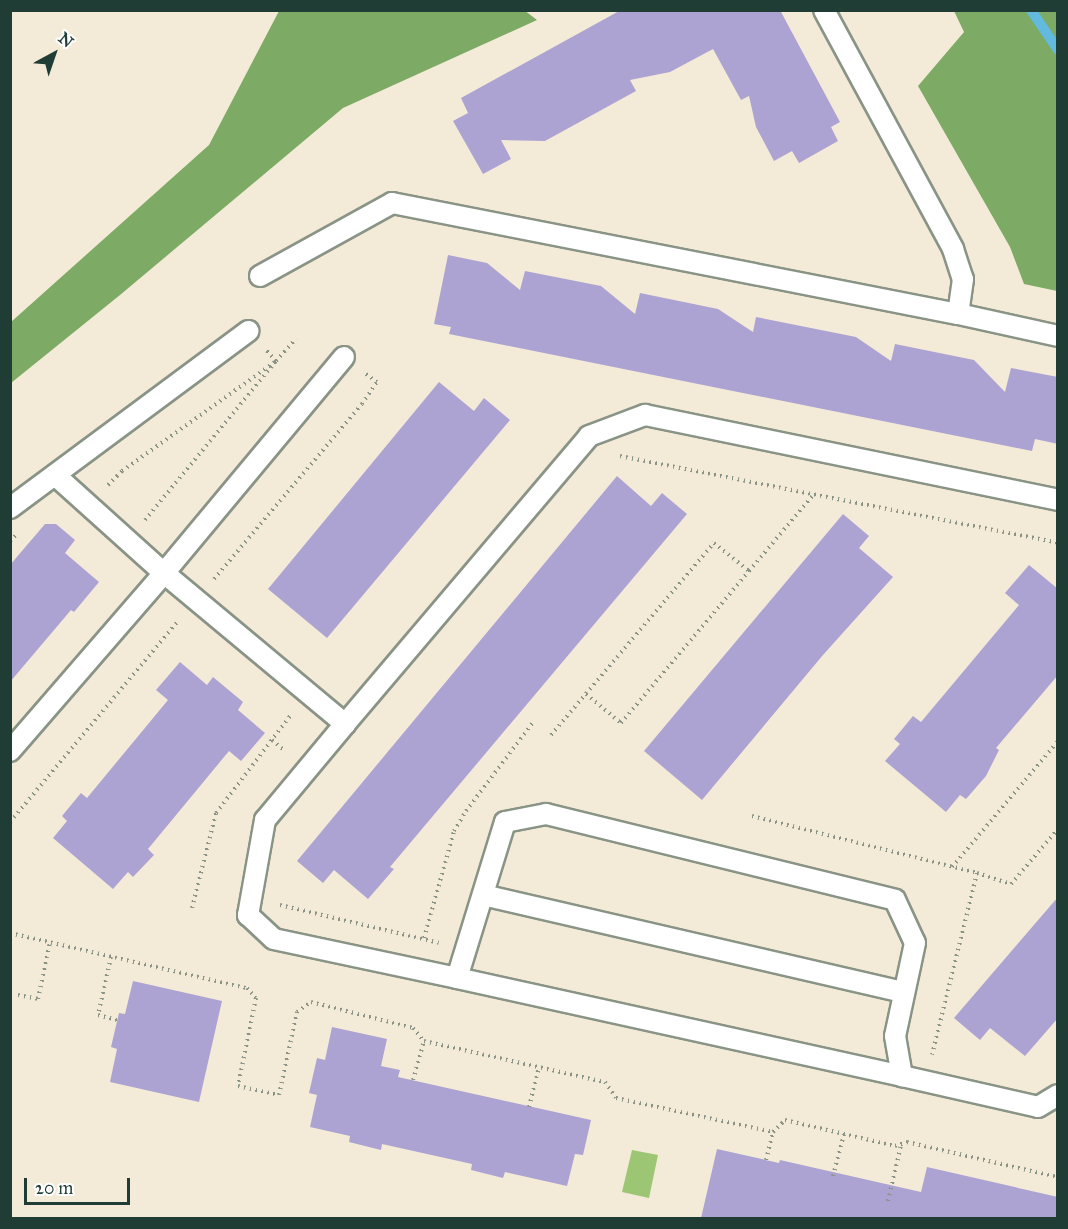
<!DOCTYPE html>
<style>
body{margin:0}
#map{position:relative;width:1068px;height:1229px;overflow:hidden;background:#f3ebd7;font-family:"IM FELL Great Primer",serif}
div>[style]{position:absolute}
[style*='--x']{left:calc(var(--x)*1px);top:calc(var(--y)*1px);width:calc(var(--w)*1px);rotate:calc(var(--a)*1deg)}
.green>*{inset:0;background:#9cc673}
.forest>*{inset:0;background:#7dab65}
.stream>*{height:10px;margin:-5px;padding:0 5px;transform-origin:5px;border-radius:5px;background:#62badf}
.building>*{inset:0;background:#ada3d3}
.path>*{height:4px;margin-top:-2px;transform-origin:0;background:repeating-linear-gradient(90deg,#899486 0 1.5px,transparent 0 6px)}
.roads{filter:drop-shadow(2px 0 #899486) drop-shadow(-2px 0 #899486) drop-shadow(0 2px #899486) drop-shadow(0 -2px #899486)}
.lane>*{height:20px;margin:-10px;padding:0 10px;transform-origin:10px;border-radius:10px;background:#fff}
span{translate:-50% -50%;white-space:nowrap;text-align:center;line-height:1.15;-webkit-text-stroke:6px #fff;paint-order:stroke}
.frame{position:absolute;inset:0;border:12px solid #1f3d34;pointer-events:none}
.north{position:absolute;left:24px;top:24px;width:60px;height:60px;-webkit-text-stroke:4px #fff;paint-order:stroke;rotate:40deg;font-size:16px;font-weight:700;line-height:24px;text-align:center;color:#1f3d34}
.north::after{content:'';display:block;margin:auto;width:21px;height:27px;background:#1f3d34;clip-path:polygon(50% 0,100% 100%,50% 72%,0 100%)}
.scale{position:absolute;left:24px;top:1178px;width:106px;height:27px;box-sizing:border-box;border:3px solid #1f3d34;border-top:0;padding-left:8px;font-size:18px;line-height:21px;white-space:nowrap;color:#1f3d34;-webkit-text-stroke:4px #fff;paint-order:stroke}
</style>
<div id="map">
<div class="green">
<i style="clip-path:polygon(632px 1150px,658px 1155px,649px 1198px,622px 1192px)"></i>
</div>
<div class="forest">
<i style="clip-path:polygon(524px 10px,537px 20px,343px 108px,120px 295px,11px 383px,11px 322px,209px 145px,279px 11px)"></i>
<i style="clip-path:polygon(954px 11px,1057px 11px,1057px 291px,1024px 284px,1010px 247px,918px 86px,964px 32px)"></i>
</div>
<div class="stream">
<i style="--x:1031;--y:10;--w:48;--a:56"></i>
</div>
<div class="building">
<i style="clip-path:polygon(621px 10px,780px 10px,840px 122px,831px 127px,838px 141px,799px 163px,792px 151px,774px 161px,756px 127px,749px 96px,741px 100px,713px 49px,670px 72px,630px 80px,636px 91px,545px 141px,501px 140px,511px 159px,483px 174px,453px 121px,468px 113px,461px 98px)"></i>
<i style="clip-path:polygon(448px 255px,487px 263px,520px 290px,525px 271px,601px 286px,635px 314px,640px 293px,718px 309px,753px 332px,756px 317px,856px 337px,891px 361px,895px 344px,974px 360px,1005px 392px,1011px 368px,1058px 377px,1058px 444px,1035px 439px,1032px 451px,449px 334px,451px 327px,434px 324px)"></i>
<i style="clip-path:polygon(439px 382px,474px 411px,484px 398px,510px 420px,327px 638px,268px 589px)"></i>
<i style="clip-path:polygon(617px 476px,651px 506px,662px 493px,687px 514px,390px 867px,394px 869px,368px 899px,334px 870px,323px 883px,297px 861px)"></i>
<i style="clip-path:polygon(843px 514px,869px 536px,859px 548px,893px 577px,823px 655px,702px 800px,644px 751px)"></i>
<i style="clip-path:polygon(45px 524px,56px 524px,75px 540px,65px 553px,99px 582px,74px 612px,71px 610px,10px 682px,10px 565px)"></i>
<i style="clip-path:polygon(1029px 565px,1058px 589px,1058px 675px,996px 748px,999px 750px,986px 776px,966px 799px,960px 795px,946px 812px,885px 761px,900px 744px,894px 739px,913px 716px,921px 722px,1019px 605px,1005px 593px)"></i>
<i style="clip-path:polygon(180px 662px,207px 685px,213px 677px,243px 702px,238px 710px,265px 733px,241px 761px,229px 751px,148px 849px,154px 855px,133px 877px,128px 872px,113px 889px,53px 838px,67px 821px,62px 816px,81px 793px,87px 798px,168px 700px,156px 690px)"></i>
<i style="clip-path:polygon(1058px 897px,1058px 1018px,1025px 1056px,990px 1028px,980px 1040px,954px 1018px)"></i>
<i style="clip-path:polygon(133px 981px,222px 1001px,199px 1102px,110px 1082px,117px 1049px,111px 1047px,119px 1013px,125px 1014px)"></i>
<i style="clip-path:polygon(332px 1027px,387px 1039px,381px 1066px,400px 1070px,398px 1077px,591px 1120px,583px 1155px,575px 1154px,567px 1186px,505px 1172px,503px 1178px,471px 1170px,472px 1164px,382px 1144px,381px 1150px,349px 1142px,350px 1136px,310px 1127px,317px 1095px,309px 1093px,317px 1058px,325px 1060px)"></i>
<i style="clip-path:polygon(717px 1149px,779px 1163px,780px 1160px,921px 1192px,927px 1167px,1058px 1197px,1058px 1218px,701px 1218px)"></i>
</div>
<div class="path">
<i style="--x:620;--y:456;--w:447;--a:11.2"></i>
<i style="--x:108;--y:485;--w:20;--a:-45"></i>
<i style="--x:122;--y:471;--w:189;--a:-35.5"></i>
<i style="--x:276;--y:361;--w:30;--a:-48"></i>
<i style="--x:145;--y:520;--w:206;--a:-50.5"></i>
<i style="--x:276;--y:361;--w:15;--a:-132"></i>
<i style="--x:10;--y:541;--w:8;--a:-45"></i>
<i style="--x:214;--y:579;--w:229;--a:-49.8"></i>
<i style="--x:362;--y:404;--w:27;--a:-56"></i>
<i style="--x:377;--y:382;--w:14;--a:-144"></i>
<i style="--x:586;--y:694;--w:45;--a:39.6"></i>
<i style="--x:621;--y:723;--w:199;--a:-49.9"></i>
<i style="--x:551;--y:735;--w:252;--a:-49.7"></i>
<i style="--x:714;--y:543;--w:45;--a:38.7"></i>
<i style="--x:749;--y:571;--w:101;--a:-49.8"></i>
<i style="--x:272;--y:740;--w:17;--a:40"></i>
<i style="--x:752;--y:816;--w:232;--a:14.2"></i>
<i style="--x:977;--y:873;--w:187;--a:103.9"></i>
<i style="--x:10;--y:822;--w:262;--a:-50.1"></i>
<i style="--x:952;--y:867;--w:165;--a:-49.9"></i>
<i style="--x:977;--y:873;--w:36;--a:18"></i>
<i style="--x:1011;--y:884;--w:72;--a:-49.5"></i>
<i style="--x:280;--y:905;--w:163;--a:13.4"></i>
<i style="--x:192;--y:908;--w:98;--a:-75.8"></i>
<i style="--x:216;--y:813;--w:123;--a:-52.6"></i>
<i style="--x:10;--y:933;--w:243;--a:13.1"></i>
<i style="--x:247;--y:988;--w:13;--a:48"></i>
<i style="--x:256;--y:998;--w:90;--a:101.6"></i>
<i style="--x:238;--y:1086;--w:42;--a:12.4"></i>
<i style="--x:279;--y:1095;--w:85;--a:-77.8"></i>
<i style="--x:297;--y:1012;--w:17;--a:-36"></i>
<i style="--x:311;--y:1002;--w:105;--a:14.3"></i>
<i style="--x:413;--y:1028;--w:17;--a:50"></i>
<i style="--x:424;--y:1041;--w:186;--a:12.8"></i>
<i style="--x:605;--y:1082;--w:19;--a:55"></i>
<i style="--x:616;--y:1098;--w:161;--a:12.2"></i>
<i style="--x:773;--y:1132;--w:17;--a:-45"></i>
<i style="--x:785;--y:1120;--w:113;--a:13.3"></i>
<i style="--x:895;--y:1146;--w:13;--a:-18"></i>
<i style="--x:907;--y:1142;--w:155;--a:13.1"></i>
<i style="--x:424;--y:938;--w:111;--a:-74.3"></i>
<i style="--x:454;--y:831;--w:23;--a:-59"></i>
<i style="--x:466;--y:811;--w:113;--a:-52.9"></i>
<i style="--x:111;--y:957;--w:59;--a:102.6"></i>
<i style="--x:98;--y:1015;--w:20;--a:15"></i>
<i style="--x:18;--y:995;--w:20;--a:11"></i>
<i style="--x:38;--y:999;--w:58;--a:-78.1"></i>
<i style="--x:413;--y:1080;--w:41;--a:-74.2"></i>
<i style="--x:529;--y:1107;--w:41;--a:-76"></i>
<i style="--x:766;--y:1160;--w:29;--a:-76"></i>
<i style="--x:833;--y:1176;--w:43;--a:-75.3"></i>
<i style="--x:888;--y:1201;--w:57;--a:-76.9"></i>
</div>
<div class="roads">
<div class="lane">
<i style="--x:824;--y:10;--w:272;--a:61.6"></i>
<i style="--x:953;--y:249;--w:32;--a:72"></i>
<i style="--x:963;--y:279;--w:35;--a:98"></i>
<i style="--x:260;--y:276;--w:151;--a:-28.9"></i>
<i style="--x:392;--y:203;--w:577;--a:11.1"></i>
<i style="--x:958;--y:314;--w:102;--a:12.4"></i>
<i style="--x:55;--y:475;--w:147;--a:42"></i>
<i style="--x:164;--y:573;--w:281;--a:-50.2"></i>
<i style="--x:10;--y:508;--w:297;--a:-36.6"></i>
<i style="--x:345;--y:724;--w:377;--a:-49.7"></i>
<i style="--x:589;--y:436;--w:60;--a:-20.6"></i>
<i style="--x:645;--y:415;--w:422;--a:11.6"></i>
<i style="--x:10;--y:751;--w:235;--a:-49.1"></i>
<i style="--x:164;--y:573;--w:236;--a:39.8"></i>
<i style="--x:345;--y:724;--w:125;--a:129.8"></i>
<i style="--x:265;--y:820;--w:97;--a:100.1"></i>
<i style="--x:248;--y:915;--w:35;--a:43"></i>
<i style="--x:274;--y:939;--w:187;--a:12"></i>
<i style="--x:457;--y:978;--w:163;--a:-72.9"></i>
<i style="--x:505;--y:822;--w:42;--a:-11"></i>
<i style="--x:546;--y:814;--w:359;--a:13.8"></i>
<i style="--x:895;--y:900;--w:47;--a:65.1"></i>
<i style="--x:915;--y:943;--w:95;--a:102.1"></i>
<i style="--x:895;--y:1036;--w:41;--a:80.1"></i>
<i style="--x:902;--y:1076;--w:139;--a:12.8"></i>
<i style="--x:1038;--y:1107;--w:23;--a:-31"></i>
<i style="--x:483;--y:895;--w:432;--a:13"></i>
<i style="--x:457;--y:978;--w:456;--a:12.4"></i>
</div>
</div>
<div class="frame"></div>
<div class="north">N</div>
<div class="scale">20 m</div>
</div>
